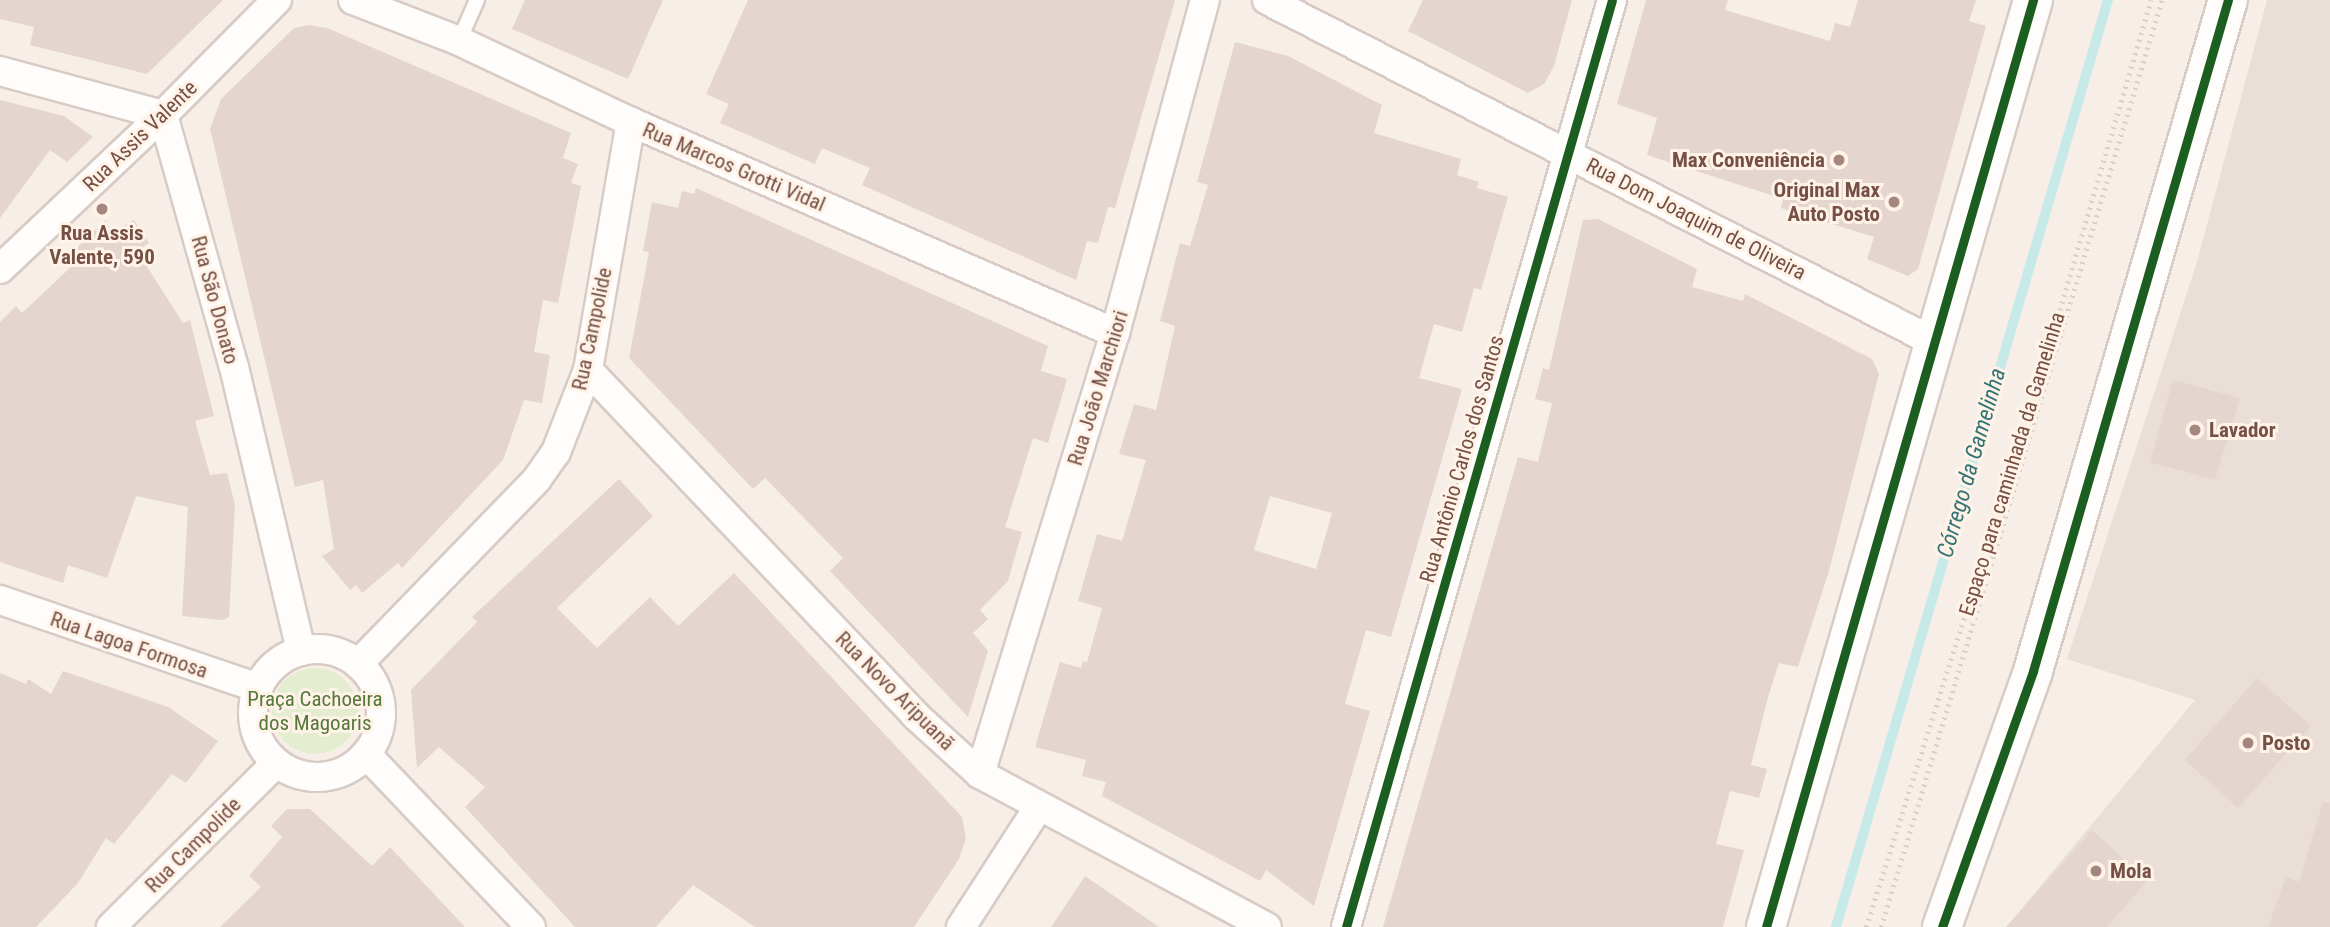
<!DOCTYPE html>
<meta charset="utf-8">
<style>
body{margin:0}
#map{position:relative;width:2330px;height:927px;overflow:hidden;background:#f7efe7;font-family:"Roboto Condensed",sans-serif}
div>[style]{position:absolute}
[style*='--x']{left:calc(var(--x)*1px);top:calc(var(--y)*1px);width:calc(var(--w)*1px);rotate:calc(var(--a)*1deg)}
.industrial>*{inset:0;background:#eaded8}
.green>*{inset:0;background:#e5edd0}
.round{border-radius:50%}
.stream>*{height:10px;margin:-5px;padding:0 5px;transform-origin:5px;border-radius:5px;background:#c7eae8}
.building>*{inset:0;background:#e4d5ce}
.path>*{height:4.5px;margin-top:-2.25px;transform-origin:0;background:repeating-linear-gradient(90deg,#dacfca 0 2px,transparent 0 7px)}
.roads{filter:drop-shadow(2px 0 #d8cbc5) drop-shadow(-2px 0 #d8cbc5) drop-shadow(0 2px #d8cbc5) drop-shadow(0 -2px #d8cbc5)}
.lane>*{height:14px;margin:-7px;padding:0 7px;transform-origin:7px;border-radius:7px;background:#fefdfb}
.street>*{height:28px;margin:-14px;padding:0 14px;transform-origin:14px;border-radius:14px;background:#fefdfb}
.street>.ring{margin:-14px;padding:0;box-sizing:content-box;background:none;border:28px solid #fefdfb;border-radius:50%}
.secondary>*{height:38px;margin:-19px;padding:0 19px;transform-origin:19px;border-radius:19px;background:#fefdfb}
.cycleway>*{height:9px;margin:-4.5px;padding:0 4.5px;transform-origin:4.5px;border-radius:4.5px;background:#1b5e20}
.dots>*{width:19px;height:19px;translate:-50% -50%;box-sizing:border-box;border:4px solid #fff3e8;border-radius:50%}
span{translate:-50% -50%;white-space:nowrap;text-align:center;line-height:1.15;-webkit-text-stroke:6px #fff3e8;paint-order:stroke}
.street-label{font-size:21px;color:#775045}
.poi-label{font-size:21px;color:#775045;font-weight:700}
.right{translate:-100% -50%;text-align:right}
.left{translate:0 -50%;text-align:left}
.park-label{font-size:21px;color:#55783a}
.water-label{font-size:23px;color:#357476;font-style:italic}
</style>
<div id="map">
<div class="industrial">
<i style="clip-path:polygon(2267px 0,2330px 0,2330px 927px,2018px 927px,2013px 919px,2195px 700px,2067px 659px,2197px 262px)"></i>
</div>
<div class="green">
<i class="round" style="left:272px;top:668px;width:86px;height:86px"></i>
</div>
<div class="stream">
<i style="--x:1836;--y:927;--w:966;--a:-73.65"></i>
</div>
<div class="building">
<i style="clip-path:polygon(0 0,223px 0,147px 74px,30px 45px,34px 27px,0 19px)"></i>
<i style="clip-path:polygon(525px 0,663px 0,628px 79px,512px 29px)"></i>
<i style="clip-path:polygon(748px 0,1175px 0,1115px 208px,1108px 207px,1098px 243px,1087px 241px,1076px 280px,862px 185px,870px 168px,822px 148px,815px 164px,720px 123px,729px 104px,706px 94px)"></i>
<i style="clip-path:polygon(1423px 0,1572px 0,1554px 66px,1544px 84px,1528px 93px,1408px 31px)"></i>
<i style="clip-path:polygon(1646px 0,1728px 0,1725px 10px,1830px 41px,1835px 23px,1850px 27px,1858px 0,1976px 0,1969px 21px,1986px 26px,1918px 269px,1908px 276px,1867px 259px,1874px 237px,1781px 208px,1783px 199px,1647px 155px,1657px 118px,1617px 104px)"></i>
<i style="clip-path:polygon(309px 25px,327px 28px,571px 133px,563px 158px,578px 164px,571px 183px,581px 186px,558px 303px,543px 300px,534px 352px,550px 355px,542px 403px,524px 400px,503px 460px,402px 568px,398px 563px,362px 593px,356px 585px,350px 590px,322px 556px,334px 549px,323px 480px,295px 487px,210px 129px,221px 99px,294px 28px)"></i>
<i style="clip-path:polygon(evenodd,1235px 42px,1288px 56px,1382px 105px,1374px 133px,1461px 159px,1457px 175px,1479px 182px,1477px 188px,1508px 197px,1481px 290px,1474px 288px,1462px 332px,1434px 324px,1419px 378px,1462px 389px,1391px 637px,1366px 630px,1345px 704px,1370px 711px,1314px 906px,1266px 870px,1260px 881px,1102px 796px,1106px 782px,1082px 776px,1086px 760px,1035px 747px,1060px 662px,1081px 668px,1083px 661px,1087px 662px,1102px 608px,1078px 601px,1097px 534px,1122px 541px,1146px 460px,1119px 454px,1134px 404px,1156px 410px,1175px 326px,1160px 321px,1180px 243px,1190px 246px,1208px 185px,1197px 182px,1235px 42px,1270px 496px,1332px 513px,1316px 569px,1254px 550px,1270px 496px)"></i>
<i style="clip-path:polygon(0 100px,64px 116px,93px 137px,67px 162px,50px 150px,0 218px)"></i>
<i style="clip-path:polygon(696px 188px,1048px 346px,1041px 371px,1067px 379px,1048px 443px,1033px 438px,1005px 527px,1022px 532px,1008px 581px,980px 610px,988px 619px,973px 633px,988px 651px,968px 717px,830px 571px,843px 558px,765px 478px,753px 489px,629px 358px,649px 252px,643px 251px,652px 202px,678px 208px,682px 191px,694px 194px)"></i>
<i style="clip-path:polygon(1598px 219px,1697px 269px,1692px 287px,1743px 301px,1745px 294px,1872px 359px,1879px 374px,1829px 571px,1798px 667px,1779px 663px,1768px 697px,1751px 765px,1767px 769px,1759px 798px,1730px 791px,1716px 844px,1744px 850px,1723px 927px,1383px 927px,1518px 457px,1538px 462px,1552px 403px,1535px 399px,1543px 368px,1549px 370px,1583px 220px)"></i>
<i style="clip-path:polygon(106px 220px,112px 233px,134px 220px,149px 243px,137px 251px,183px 323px,190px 320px,214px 416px,195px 421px,210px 475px,227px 473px,235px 505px,229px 617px,223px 620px,182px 616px,188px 507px,136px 496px,107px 578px,68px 565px,63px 583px,0 562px,0 322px,16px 306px,22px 313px,72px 266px,67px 257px)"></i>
<i style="clip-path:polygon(2173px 380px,2240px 398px,2215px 480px,2150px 462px)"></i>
<i style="clip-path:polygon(619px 479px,653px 516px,557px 608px,597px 648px,650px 597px,678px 626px,734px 573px,962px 817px,966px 838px,959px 859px,914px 927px,755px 927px,693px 885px,656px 927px,575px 927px,465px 807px,485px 787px,439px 747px,417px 768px,411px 690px,477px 622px,472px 617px)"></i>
<i style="clip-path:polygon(63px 671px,168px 707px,218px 741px,186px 783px,172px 774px,114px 844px,106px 838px,78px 883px,36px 927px,0 927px,0 673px,26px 684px,28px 679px,51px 694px)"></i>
<i style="clip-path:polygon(2257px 678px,2311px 726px,2238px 808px,2185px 760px)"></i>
<i style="clip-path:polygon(2323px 802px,2330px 803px,2330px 927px,2268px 927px,2286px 877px,2299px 882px)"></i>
<i style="clip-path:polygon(287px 809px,310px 809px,372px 866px,390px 847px,465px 927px,220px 927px,261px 887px,249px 876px,282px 837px,271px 826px)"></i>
<i style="clip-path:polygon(2092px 830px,2147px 881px,2107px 927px,2006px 927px)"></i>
<i style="clip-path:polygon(1085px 876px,1159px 927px,1051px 927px)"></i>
</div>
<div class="path">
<i style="--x:1866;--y:927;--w:549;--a:-72.39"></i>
<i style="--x:2032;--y:404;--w:421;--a:-73.6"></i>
<i style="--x:1881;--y:927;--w:969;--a:-73.14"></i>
</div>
<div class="roads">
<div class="lane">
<i style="--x:459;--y:41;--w:45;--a:-66.3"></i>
</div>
<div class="street">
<i style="--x:353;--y:0;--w:114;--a:21.1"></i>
<i style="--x:459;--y:41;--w:190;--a:25.2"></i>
<i style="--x:631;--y:122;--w:528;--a:23.55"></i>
<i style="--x:1267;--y:0;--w:752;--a:27.14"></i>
<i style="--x:0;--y:71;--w:169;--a:15.1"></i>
<i style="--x:163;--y:115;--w:262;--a:74.3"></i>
<i style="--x:234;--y:367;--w:292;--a:76.7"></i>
<i style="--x:0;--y:269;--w:224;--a:-43.4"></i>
<i style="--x:163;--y:115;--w:162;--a:-45.3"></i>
<i style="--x:588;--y:370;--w:477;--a:46.5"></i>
<i style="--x:916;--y:716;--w:86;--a:42.2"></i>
<i style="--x:980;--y:774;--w:325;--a:28.1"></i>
<i style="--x:0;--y:600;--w:273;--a:18.8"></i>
<i class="ring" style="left:253px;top:649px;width:100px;height:100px"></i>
<i style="--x:358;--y:664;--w:257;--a:-45.9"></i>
<i style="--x:537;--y:479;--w:33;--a:-55"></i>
<i style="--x:556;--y:452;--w:88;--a:-68.7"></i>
<i style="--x:588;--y:370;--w:252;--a:-80.2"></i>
<i style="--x:366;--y:754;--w:239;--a:46.4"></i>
<i style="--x:980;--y:774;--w:461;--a:-73"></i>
<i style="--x:1115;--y:333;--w:345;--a:-74.9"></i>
<i style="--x:111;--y:927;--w:233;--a:-44.8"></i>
<i style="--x:961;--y:927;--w:142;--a:-57.1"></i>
<i style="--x:1346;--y:927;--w:964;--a:-73.99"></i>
</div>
<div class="secondary">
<i style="--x:1766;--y:927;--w:965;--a:-73.93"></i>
<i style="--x:1942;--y:927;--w:272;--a:-70.4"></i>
<i style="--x:2033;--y:671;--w:699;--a:-73.8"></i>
</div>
</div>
<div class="cycleway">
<i style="--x:1346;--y:927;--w:964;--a:-73.99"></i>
<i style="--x:1766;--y:927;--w:965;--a:-73.93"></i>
<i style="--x:1942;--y:927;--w:272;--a:-70.4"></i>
<i style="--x:2033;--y:671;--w:699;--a:-73.8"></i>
</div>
<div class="dots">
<i style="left:1839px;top:160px;background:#a4887e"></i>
<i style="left:1894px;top:202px;background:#a4887e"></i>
<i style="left:102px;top:209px;background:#a4887e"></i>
<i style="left:2195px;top:430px;background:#a4887e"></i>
<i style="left:2248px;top:743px;background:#a4887e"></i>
<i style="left:2096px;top:871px;background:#a4887e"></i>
</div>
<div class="street-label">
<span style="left:140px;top:136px;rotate:-44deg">Rua Assis Valente</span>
<span style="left:734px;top:167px;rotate:23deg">Rua Marcos Grotti Vidal</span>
<span style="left:1696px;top:219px;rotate:27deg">Rua Dom Joaquim de Oliveira</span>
<span style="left:215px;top:300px;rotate:75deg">Rua São Donato</span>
<span style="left:592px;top:329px;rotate:-78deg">Rua Campolide</span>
<span style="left:1098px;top:388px;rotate:-73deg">Rua João Marchiori</span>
<span style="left:1462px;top:459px;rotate:-74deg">Rua Antônio Carlos dos Santos</span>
<span style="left:2012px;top:464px;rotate:-73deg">Espaço para caminhada da Gamelinha</span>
<span style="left:129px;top:645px;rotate:19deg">Rua Lagoa Formosa</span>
<span style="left:895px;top:691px;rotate:45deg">Rua Novo Aripuanã</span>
<span style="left:193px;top:845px;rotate:-45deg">Rua Campolide</span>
</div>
<div class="poi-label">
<span class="right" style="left:1825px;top:160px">Max Conveniência</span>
<span class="right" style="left:1880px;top:202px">Original Max<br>Auto Posto</span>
<span style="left:102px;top:245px">Rua Assis<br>Valente, 590</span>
<span class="left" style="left:2209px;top:430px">Lavador</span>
<span class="left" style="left:2262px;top:743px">Posto</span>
<span class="left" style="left:2110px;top:871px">Mola</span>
</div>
<div class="park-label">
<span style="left:315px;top:711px">Praça Cachoeira<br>dos Magoaris</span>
</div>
<div class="water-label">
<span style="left:1972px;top:463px;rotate:-74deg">Córrego da Gamelinha</span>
</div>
</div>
